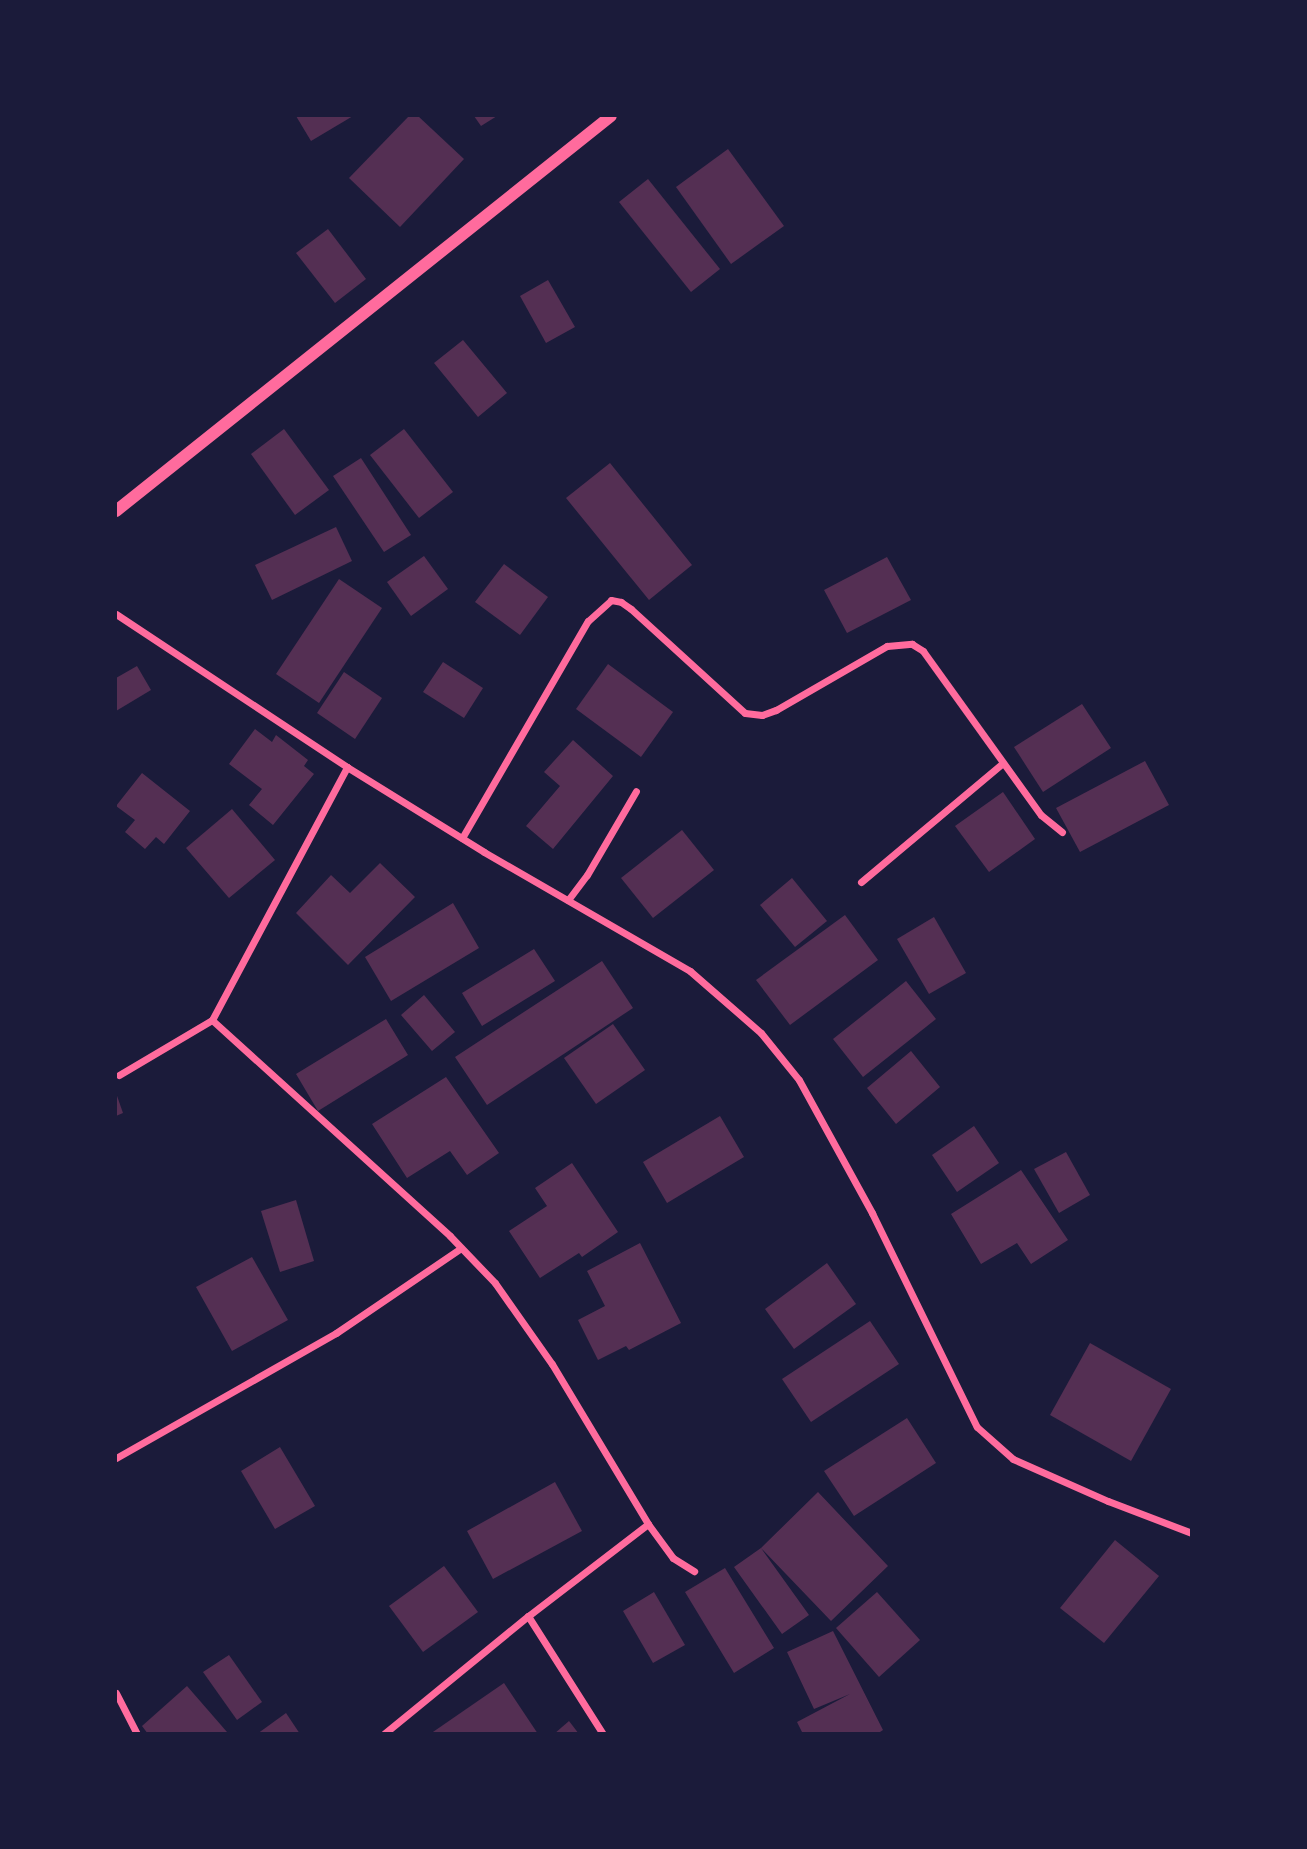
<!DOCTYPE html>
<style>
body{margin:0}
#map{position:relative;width:1307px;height:1849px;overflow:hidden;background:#1b1b3a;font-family:"Open Sans",sans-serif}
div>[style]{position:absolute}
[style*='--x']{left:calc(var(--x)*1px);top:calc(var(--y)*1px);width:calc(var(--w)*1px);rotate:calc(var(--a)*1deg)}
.building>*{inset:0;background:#542f53}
.minor>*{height:7px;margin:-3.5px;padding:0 3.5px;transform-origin:3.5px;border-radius:3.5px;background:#ff6b9d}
.tertiary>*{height:12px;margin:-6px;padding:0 6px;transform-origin:6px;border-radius:6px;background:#ff6b9d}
span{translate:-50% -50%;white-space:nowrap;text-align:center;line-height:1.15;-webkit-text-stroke:5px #1b1b3a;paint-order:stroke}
.frame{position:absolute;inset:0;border:117px solid #1b1b3a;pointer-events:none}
</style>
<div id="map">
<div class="building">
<i style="clip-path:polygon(296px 116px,353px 116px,311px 141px)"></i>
<i style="clip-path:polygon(409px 116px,418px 116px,464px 159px,400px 227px,349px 178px)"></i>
<i style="clip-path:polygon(474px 116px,497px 116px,481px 126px)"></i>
<i style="clip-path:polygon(728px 149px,784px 226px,731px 264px,676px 187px)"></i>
<i style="clip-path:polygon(648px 179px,720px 269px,691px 292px,619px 202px)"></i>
<i style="clip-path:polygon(328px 229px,366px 279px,335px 303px,296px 253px)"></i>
<i style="clip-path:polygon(548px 280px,575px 327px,546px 343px,520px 296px)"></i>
<i style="clip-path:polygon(463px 340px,507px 393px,478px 417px,434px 363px)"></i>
<i style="clip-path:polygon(284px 429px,329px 490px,295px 515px,251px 454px)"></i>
<i style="clip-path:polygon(404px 429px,453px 492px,419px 518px,370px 455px)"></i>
<i style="clip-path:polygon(361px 458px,411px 535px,384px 552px,333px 476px)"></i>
<i style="clip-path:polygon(610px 463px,692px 565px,649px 600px,566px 498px)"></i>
<i style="clip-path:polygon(336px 527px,352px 561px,272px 600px,255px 565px)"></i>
<i style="clip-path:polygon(424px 556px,448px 589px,411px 616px,387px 582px)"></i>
<i style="clip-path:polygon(887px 557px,911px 600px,847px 633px,824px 590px)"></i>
<i style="clip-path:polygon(504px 564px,548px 597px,520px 635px,475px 602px)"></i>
<i style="clip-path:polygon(339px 579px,382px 608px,319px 703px,276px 674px)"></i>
<i style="clip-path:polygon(443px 662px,483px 688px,464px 718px,423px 692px)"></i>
<i style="clip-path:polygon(608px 664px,673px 712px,641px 757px,576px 709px)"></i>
<i style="clip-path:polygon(137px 666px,151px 690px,116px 711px,116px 678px)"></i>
<i style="clip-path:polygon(344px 672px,382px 698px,355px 739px,317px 713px)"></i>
<i style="clip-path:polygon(1082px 704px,1111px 748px,1043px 792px,1014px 747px)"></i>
<i style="clip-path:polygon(255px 729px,272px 742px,276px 735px,308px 760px,304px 766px,314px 774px,273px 825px,249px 805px,262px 789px,229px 764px)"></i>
<i style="clip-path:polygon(573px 740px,613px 776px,553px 849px,526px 826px,560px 786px,544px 772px)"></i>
<i style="clip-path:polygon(1145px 761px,1169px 805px,1080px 852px,1056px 808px)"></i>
<i style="clip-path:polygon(142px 773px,190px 811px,164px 844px,156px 837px,145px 849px,125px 832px,135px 820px,116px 806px)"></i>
<i style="clip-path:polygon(1003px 792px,1035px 839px,989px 872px,955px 826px)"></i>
<i style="clip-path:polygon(232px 809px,275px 860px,229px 898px,186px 848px)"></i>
<i style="clip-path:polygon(682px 830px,714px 870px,653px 918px,621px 878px)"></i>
<i style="clip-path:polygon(380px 863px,415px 897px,348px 965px,296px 913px,331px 875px,350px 893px)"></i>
<i style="clip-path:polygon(792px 878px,827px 921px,795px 947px,760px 905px)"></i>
<i style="clip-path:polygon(453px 903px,479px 948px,391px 1001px,365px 957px)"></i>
<i style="clip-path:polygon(845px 915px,878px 960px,790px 1025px,756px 980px)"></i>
<i style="clip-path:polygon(934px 917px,966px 973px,929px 994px,897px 939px)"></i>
<i style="clip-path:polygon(534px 949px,555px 981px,482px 1026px,462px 993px)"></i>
<i style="clip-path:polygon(602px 961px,633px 1008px,487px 1105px,455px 1057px)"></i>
<i style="clip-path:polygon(906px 981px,936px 1019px,863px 1077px,833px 1039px)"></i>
<i style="clip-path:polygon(424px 995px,455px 1032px,432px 1051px,401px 1015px)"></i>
<i style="clip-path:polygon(386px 1019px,408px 1055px,318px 1111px,296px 1074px)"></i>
<i style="clip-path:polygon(613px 1024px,645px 1070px,596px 1104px,564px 1058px)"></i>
<i style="clip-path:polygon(911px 1051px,940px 1087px,896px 1124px,867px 1088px)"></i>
<i style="clip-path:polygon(446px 1077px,499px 1153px,467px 1175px,450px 1151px,407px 1178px,372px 1124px)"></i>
<i style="clip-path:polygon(116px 1093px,123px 1113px,116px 1116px)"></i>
<i style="clip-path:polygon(720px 1116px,744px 1157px,667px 1203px,643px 1162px)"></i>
<i style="clip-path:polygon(974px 1126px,999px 1163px,957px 1192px,932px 1155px)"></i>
<i style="clip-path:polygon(1066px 1152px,1090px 1195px,1059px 1213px,1034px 1169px)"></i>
<i style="clip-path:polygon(572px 1163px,618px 1232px,582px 1257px,579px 1253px,540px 1278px,509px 1231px,547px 1206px,535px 1188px)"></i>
<i style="clip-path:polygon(1021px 1170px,1068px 1240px,1031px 1264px,1017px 1243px,981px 1264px,951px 1214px)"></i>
<i style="clip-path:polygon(296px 1200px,314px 1261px,280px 1272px,261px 1211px)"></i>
<i style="clip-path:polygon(640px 1243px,681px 1323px,629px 1350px,626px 1346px,598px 1360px,578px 1320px,605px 1306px,587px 1271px)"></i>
<i style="clip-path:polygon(252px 1257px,288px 1320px,232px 1351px,196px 1287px)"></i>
<i style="clip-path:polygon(827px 1263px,856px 1304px,794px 1349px,765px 1309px)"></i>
<i style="clip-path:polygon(870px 1321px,899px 1364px,811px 1422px,782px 1379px)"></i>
<i style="clip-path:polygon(1090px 1343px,1171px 1389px,1131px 1461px,1050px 1415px)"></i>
<i style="clip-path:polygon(907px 1418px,936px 1463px,854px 1516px,824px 1471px)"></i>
<i style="clip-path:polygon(280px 1447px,315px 1506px,275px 1529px,241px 1471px)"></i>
<i style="clip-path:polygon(555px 1482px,582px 1531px,493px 1579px,467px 1531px)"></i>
<i style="clip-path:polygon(818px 1492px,888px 1566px,831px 1621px,761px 1548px,809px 1615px,782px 1634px,734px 1567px,761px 1548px)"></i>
<i style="clip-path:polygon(1115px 1540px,1159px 1576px,1104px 1643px,1060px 1608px)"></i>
<i style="clip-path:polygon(444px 1566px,478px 1612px,423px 1652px,389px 1606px)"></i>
<i style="clip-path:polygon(725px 1568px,774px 1648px,734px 1673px,685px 1592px)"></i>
<i style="clip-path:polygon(654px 1592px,685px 1645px,653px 1663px,623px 1611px)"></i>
<i style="clip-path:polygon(877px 1592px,920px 1640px,879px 1677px,836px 1628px)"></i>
<i style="clip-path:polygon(833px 1631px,883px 1730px,877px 1734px,803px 1734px,797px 1722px,850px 1694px,814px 1709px,787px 1652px)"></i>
<i style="clip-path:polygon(229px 1655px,262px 1702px,237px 1720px,203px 1672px)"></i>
<i style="clip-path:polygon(504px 1683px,538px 1734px,430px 1734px)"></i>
<i style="clip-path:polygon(187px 1686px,227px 1732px,148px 1734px,142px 1726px)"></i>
<i style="clip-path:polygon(286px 1713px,300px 1734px,257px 1734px)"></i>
<i style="clip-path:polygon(569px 1721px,579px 1734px,554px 1734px)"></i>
</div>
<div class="minor">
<i style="--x:116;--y:614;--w:277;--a:33.5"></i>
<i style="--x:347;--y:767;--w:161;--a:31.8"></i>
<i style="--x:484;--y:852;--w:238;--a:30"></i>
<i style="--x:690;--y:971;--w:94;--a:41.1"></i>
<i style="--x:761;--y:1033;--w:60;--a:51"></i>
<i style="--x:799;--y:1080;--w:152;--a:61.2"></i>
<i style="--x:872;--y:1213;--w:238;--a:63.9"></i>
<i style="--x:977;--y:1427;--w:48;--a:41.6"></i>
<i style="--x:1013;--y:1459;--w:104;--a:23.9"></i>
<i style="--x:1108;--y:1501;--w:90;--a:20.9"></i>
<i style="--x:462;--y:838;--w:251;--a:-59.9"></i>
<i style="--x:588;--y:621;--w:31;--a:-42"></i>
<i style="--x:611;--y:600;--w:10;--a:11"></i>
<i style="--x:621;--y:602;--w:12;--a:35"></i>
<i style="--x:631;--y:609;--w:154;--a:42.4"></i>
<i style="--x:745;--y:713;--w:17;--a:7"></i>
<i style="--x:762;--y:715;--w:15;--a:-20"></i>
<i style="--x:776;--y:710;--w:128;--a:-30"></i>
<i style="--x:887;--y:646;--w:25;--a:-5"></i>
<i style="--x:912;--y:644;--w:13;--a:32"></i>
<i style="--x:923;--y:651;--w:202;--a:54.3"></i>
<i style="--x:1041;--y:815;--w:27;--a:39"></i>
<i style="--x:861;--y:882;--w:185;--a:-40"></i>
<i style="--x:568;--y:900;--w:31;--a:-53"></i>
<i style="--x:587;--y:875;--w:97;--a:-59.7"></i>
<i style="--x:212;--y:1020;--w:321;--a:42.2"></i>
<i style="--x:450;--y:1236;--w:65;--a:46.2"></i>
<i style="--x:495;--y:1283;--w:99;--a:54.9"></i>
<i style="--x:552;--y:1364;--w:187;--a:59"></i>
<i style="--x:648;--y:1524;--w:151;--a:142.5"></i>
<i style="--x:528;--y:1616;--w:186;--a:140.7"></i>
<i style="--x:119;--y:1075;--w:108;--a:-30.6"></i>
<i style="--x:212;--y:1020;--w:287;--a:-61.9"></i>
<i style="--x:116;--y:1458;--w:253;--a:-29.6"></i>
<i style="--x:336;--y:1333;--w:151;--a:-34.2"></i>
<i style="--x:648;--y:1524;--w:42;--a:53.7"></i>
<i style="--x:673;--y:1558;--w:25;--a:32"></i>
<i style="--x:528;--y:1616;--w:140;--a:57.6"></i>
<i style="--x:116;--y:1693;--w:46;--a:62.9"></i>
</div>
<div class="tertiary">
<i style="--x:116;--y:511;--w:633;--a:-38.59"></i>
</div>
<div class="frame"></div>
</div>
